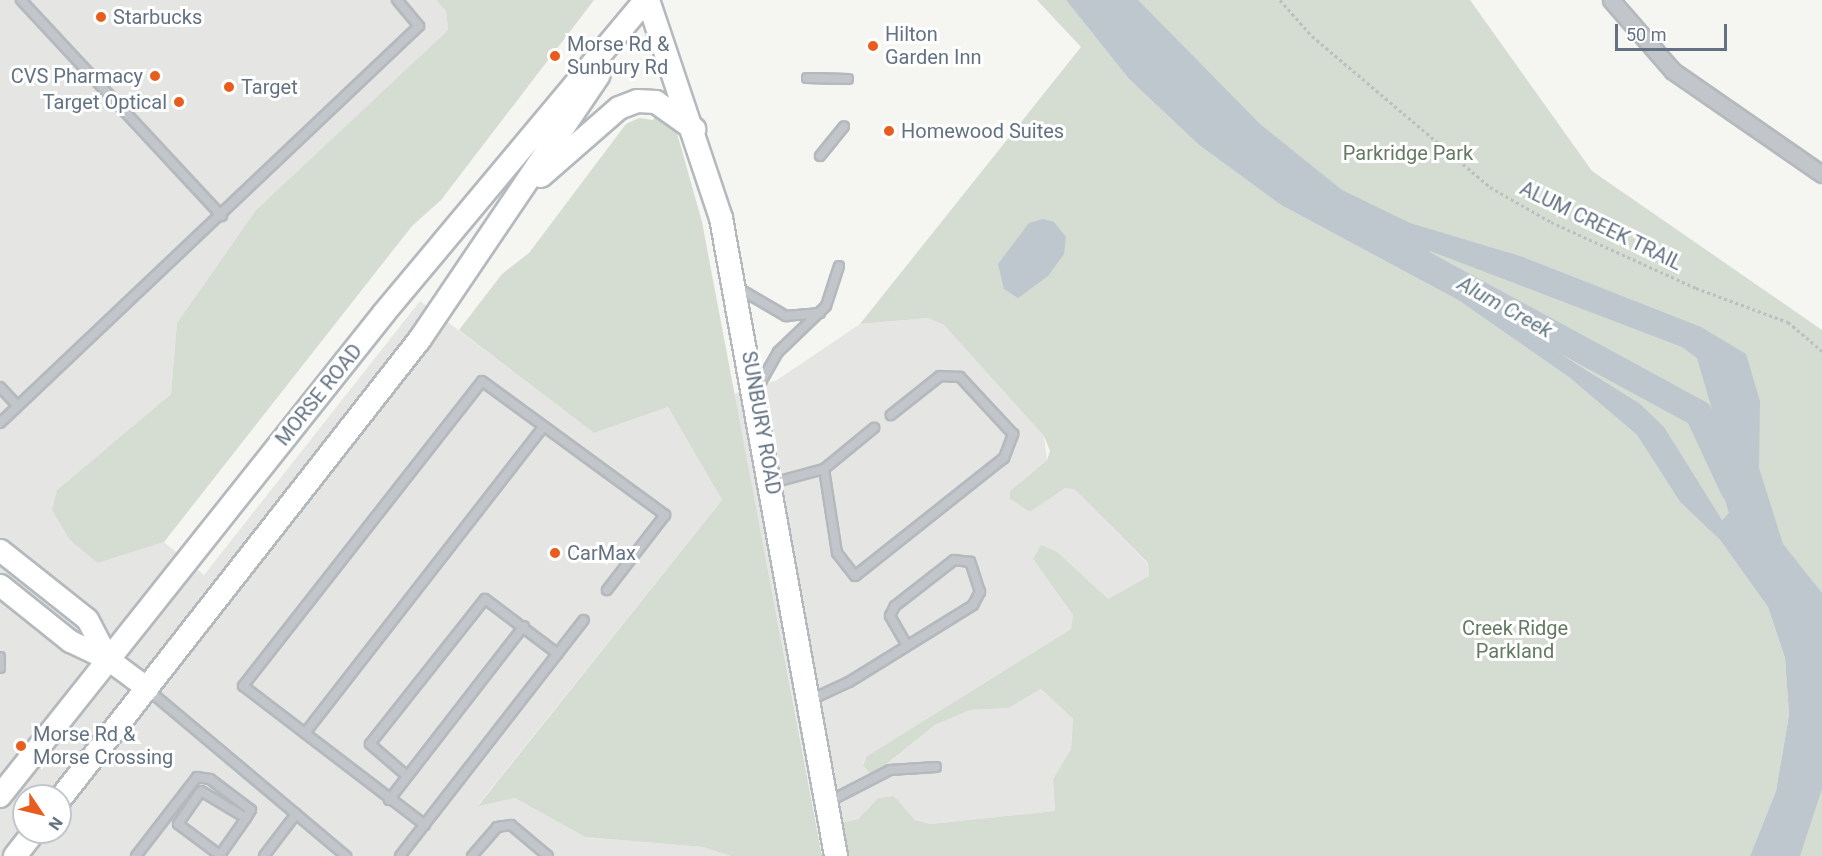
<!DOCTYPE html>
<style>
body{margin:0}
#map{position:relative;width:1822px;height:856px;overflow:hidden;background:#f5f5f1;font-family:Roboto,sans-serif}
div>[style]{position:absolute}
[style*='--x']{left:calc(var(--x)*1px);top:calc(var(--y)*1px);width:calc(var(--w)*1px);rotate:calc(var(--a)*1deg)}
.built>*{inset:0;background:#e5e6e4}
.green>*{inset:0;background:#d5dcd2}
.water>*{inset:0;background:#bdc7cd}
.river>*{height:27px;margin:-13.5px;padding:0 13.5px;transform-origin:13.5px;border-radius:13.5px;background:#bdc7cd}
.path>*{height:3px;margin-top:-1.5px;transform-origin:0;background:repeating-linear-gradient(90deg,#bcbec0 0 3px,transparent 0 6px)}
.roads{filter:drop-shadow(2px 0 #b4b9be) drop-shadow(-2px 0 #b4b9be) drop-shadow(0 2px #b4b9be) drop-shadow(0 -2px #b4b9be)}
.lane>*{height:8px;margin:-4px;padding:0 4px;transform-origin:4px;border-radius:4px;background:#c2c5c9}
.street>*{height:15px;margin:-7.5px;padding:0 7.5px;transform-origin:7.5px;border-radius:7.5px;background:#c2c5c9}
.secondary>*{height:21px;margin:-10.5px;padding:0 10.5px;transform-origin:10.5px;border-radius:10.5px;background:#fff}
.primary>*{height:22px;margin:-11px;padding:0 11px;transform-origin:11px;border-radius:11px;background:#fff}
.dots>*{width:16px;height:16px;translate:-50% -50%;box-sizing:border-box;border:3px solid #fff;border-radius:50%}
span{translate:-50% -50%;white-space:nowrap;text-align:center;line-height:1.15;-webkit-text-stroke:6px #fff;paint-order:stroke}
.poi-label{font-size:20px;color:#637283}
.left{translate:0 -50%;text-align:left}
.right{translate:-100% -50%;text-align:right}
.park-label{font-size:20px;color:#657a62}
.street-label{font-size:20px;color:#637283}
.water-label{font-size:21px;color:#637a87;font-style:italic}
.north{position:absolute;left:12px;top:784px;width:60px;height:60px;box-sizing:border-box;background:#fff;border:2px solid #c1c7cd;border-radius:50%;rotate:125deg;font-size:16px;font-weight:700;line-height:24px;text-align:center;color:#637283}
.north::after{content:'';display:block;margin:auto;width:21px;height:27px;background:#e85d1e;clip-path:polygon(50% 0,100% 100%,50% 72%,0 100%)}
.scale{position:absolute;left:1615px;top:24px;width:112px;height:27px;box-sizing:border-box;border:3px solid #637283;border-top:0;padding-left:8px;font-size:18px;line-height:21px;white-space:nowrap;color:#637283;-webkit-text-stroke:4px #fff;paint-order:stroke}
</style>
<div id="map">
<div class="built">
<i style="clip-path:polygon(evenodd,0 0,436px 0,446px 11px,448px 30px,256px 210px,177px 323px,171px 394px,57px 490px,98px 563px,164px 542px,204px 575px,420px 301px,594px 433px,668px 407px,722px 500px,478px 805px,515px 798px,585px 837px,703px 847px,731px 856px,0 856px,0 0,24px 796px,60px 796px,60px 832px,24px 832px,24px 796px)"></i>
<i style="clip-path:polygon(928px 318px,944px 325px,1044px 436px,1047px 460px,1010px 491px,1030px 512px,1065px 487px,1074px 489px,1148px 564px,1149px 576px,1108px 599px,1033px 559px,1073px 615px,1071px 629px,867px 756px,863px 764px,873px 776px,935px 725px,970px 710px,1009px 708px,1041px 689px,1073px 719px,1071px 749px,1053px 779px,1055px 811px,930px 824px,915px 820px,894px 796px,878px 798px,858px 819px,818px 830px,734px 394px,777px 380px,860px 324px)"></i>
</div>
<div class="green">
<i style="clip-path:polygon(436px 0,594px 0,441px 200px,412px 226px,164px 542px,98px 563px,70px 540px,52px 510px,57px 490px,171px 394px,177px 323px,256px 210px,448px 30px,446px 11px)"></i>
<i style="clip-path:polygon(1037px 0,1066px 0,1129px 79px,1199px 145px,1281px 205px,1458px 300px,1570px 378px,1637px 435px,1680px 502px,1720px 540px,1768px 607px,1785px 658px,1789px 715px,1776px 791px,1750px 856px,848px 856px,842px 823px,858px 819px,878px 798px,894px 796px,915px 820px,930px 824px,1055px 811px,1053px 779px,1071px 749px,1073px 719px,1041px 689px,1009px 708px,970px 710px,935px 725px,872px 776px,863px 765px,867px 756px,1071px 629px,1073px 615px,1033px 559px,1041px 545px,1057px 552px,1108px 599px,1149px 576px,1148px 563px,1074px 489px,1065px 488px,1030px 512px,1010px 499px,1010px 491px,1047px 460px,1050px 451px,1044px 436px,944px 325px,928px 318px,860px 324px,1081px 47px)"></i>
<i style="clip-path:polygon(1100px 0,1470px 0,1592px 171px,1822px 330px,1822px 676px,1718px 477px,1730px 513px,1722px 520px,1639px 403px,1427px 269px)"></i>
<i style="clip-path:polygon(658px 112px,677px 133px,702px 222px,822px 856px,731px 856px,703px 847px,585px 837px,515px 798px,478px 806px,722px 500px,668px 407px,594px 433px,459px 330px,502px 274px,529px 253px,626px 124px,639px 118px,653px 120px)"></i>
<i style="clip-path:polygon(1822px 729px,1822px 856px,1762px 856px)"></i>
</div>
<div class="water">
<i style="clip-path:polygon(evenodd,1066px 0,1138px 0,1260px 124px,1342px 190px,1410px 223px,1523px 257px,1701px 327px,1746px 354px,1760px 401px,1759px 468px,1783px 544px,1822px 593px,1822px 789px,1800px 856px,1750px 856px,1776px 791px,1789px 715px,1785px 658px,1768px 607px,1720px 540px,1680px 502px,1637px 435px,1570px 378px,1458px 300px,1281px 205px,1199px 145px,1129px 79px,1066px 0,1430px 251px,1682px 347px,1697px 358px,1716px 423px,1718px 477px,1729px 513px,1722px 520px,1664px 427px,1639px 403px,1427px 270px,1423px 259px,1430px 251px)"></i>
<i style="clip-path:polygon(1043px 219px,1054px 222px,1066px 237px,1064px 254px,1048px 276px,1018px 298px,1004px 289px,998px 264px,1029px 223px)"></i>
</div>
<div class="river">
<i style="--x:1396;--y:249;--w:344;--a:28.5"></i>
<i style="--x:1698;--y:413;--w:83;--a:65"></i>
</div>
<div class="path">
<i style="--x:1280;--y:0;--w:48;--a:48.4"></i>
<i style="--x:1312;--y:36;--w:233;--a:40.3"></i>
<i style="--x:1490;--y:187;--w:70;--a:29.8"></i>
<i style="--x:1551;--y:222;--w:159;--a:24.5"></i>
<i style="--x:1696;--y:288;--w:98;--a:20.3"></i>
<i style="--x:1788;--y:322;--w:45;--a:40.5"></i>
</div>
<div class="roads">
<div class="lane">
<i style="--x:21;--y:0;--w:295;--a:47.1"></i>
<i style="--x:807;--y:78;--w:41;--a:1.4"></i>
<i style="--x:820;--y:156;--w:38;--a:-51"></i>
<i style="--x:738;--y:288;--w:56;--a:30.3"></i>
<i style="--x:786;--y:316;--w:34;--a:-5"></i>
<i style="--x:0;--y:387;--w:26;--a:47"></i>
<i style="--x:757;--y:389;--w:43;--a:-60.4"></i>
<i style="--x:778;--y:352;--w:66;--a:-43.8"></i>
<i style="--x:826;--y:306;--w:42;--a:-72"></i>
<i style="--x:0;--y:423;--w:577;--a:-43.46"></i>
<i style="--x:419;--y:26;--w:34;--a:-130"></i>
<i style="--x:824;--y:469;--w:65;--a:-39.4"></i>
<i style="--x:772;--y:483;--w:54;--a:-15.1"></i>
<i style="--x:824;--y:469;--w:85;--a:81.2"></i>
<i style="--x:837;--y:553;--w:29;--a:52"></i>
<i style="--x:855;--y:576;--w:190;--a:-38.4"></i>
<i style="--x:1004;--y:458;--w:26;--a:-69"></i>
<i style="--x:1013;--y:434;--w:78;--a:-132.9"></i>
<i style="--x:960;--y:377;--w:20;--a:-177"></i>
<i style="--x:940;--y:376;--w:63;--a:141.5"></i>
<i style="--x:0;--y:657;--w:11;--a:90"></i>
<i style="--x:147;--y:689;--w:260;--a:40"></i>
<i style="--x:810;--y:700;--w:43;--a:-24.8"></i>
<i style="--x:849;--y:682;--w:146;--a:-31.8"></i>
<i style="--x:973;--y:605;--w:15;--a:-62"></i>
<i style="--x:980;--y:592;--w:32;--a:-108"></i>
<i style="--x:970;--y:562;--w:16;--a:-173"></i>
<i style="--x:954;--y:560;--w:75;--a:142.1"></i>
<i style="--x:895;--y:606;--w:11;--a:117"></i>
<i style="--x:890;--y:616;--w:34;--a:60"></i>
<i style="--x:305;--y:733;--w:388;--a:-52.1"></i>
<i style="--x:407;--y:776;--w:49;--a:-139.1"></i>
<i style="--x:370;--y:744;--w:185;--a:-51.6"></i>
<i style="--x:485;--y:599;--w:91;--a:37"></i>
<i style="--x:389;--y:800;--w:220;--a:-52.2"></i>
<i style="--x:830;--y:801;--w:68;--a:-27.3"></i>
<i style="--x:890;--y:770;--w:46;--a:-3.7"></i>
<i style="--x:425;--y:825;--w:229;--a:-142.6"></i>
<i style="--x:243;--y:686;--w:387;--a:-51.9"></i>
<i style="--x:482;--y:381;--w:227;--a:36.2"></i>
<i style="--x:665;--y:515;--w:95;--a:127.7"></i>
<i style="--x:220;--y:855;--w:45;--a:-54.9"></i>
<i style="--x:246;--y:818;--w:52;--a:-149"></i>
<i style="--x:201;--y:791;--w:40;--a:124.9"></i>
<i style="--x:178;--y:824;--w:54;--a:36.7"></i>
<i style="--x:136;--y:856;--w:100;--a:-52.3"></i>
<i style="--x:197;--y:777;--w:13;--a:9"></i>
<i style="--x:210;--y:779;--w:51;--a:37.1"></i>
<i style="--x:251;--y:810;--w:9;--a:122"></i>
<i style="--x:264;--y:856;--w:53;--a:-52.7"></i>
<i style="--x:400;--y:856;--w:299;--a:-52.1"></i>
<i style="--x:472;--y:856;--w:38;--a:-49"></i>
<i style="--x:497;--y:827;--w:14;--a:-8"></i>
<i style="--x:511;--y:825;--w:48;--a:40"></i>
</div>
<div class="street">
<i style="--x:1611;--y:0;--w:94;--a:48.9"></i>
<i style="--x:1673;--y:71;--w:181;--a:34.7"></i>
</div>
<div class="secondary">
<i style="--x:0;--y:550;--w:111;--a:38.4"></i>
<i style="--x:87;--y:619;--w:45;--a:62.3"></i>
<i style="--x:0;--y:585;--w:90;--a:38.7"></i>
<i style="--x:70;--y:641;--w:42;--a:25.3"></i>
<i style="--x:108;--y:659;--w:49;--a:36.6"></i>
</div>
<div class="primary">
<i style="--x:648;--y:0;--w:230;--a:71.5"></i>
<i style="--x:721;--y:218;--w:648;--a:79.78"></i>
<i style="--x:541;--y:176;--w:103;--a:-41.1"></i>
<i style="--x:619;--y:108;--w:19;--a:-21"></i>
<i style="--x:637;--y:101;--w:19;--a:3"></i>
<i style="--x:656;--y:102;--w:47;--a:35.4"></i>
<i style="--x:0;--y:796;--w:617;--a:-51.51"></i>
<i style="--x:384;--y:313;--w:408;--a:-50.1"></i>
<i style="--x:60;--y:799;--w:584;--a:-51.95"></i>
<i style="--x:420;--y:339;--w:318;--a:-55.9"></i>
<i style="--x:15;--y:856;--w:31;--a:-52"></i>
</div>
</div>
<div class="dots">
<i style="left:101px;top:17px;background:#e85d1e"></i>
<i style="left:873px;top:46px;background:#e85d1e"></i>
<i style="left:555px;top:56px;background:#e85d1e"></i>
<i style="left:155px;top:76px;background:#e85d1e"></i>
<i style="left:229px;top:87px;background:#e85d1e"></i>
<i style="left:179px;top:102px;background:#e85d1e"></i>
<i style="left:889px;top:131px;background:#e85d1e"></i>
<i style="left:555px;top:553px;background:#e85d1e"></i>
<i style="left:21px;top:746px;background:#e85d1e"></i>
</div>
<div class="poi-label">
<span class="left" style="left:113px;top:17px">Starbucks</span>
<span class="left" style="left:885px;top:46px">Hilton<br>Garden Inn</span>
<span class="left" style="left:567px;top:56px">Morse Rd &amp;<br>Sunbury Rd</span>
<span class="right" style="left:143px;top:76px">CVS Pharmacy</span>
<span class="left" style="left:241px;top:87px">Target</span>
<span class="right" style="left:167px;top:102px">Target Optical</span>
<span class="left" style="left:901px;top:131px">Homewood Suites</span>
<span class="left" style="left:567px;top:553px">CarMax</span>
<span class="left" style="left:33px;top:746px">Morse Rd &amp;<br>Morse Crossing</span>
</div>
<div class="park-label">
<span style="left:1408px;top:153px">Parkridge Park</span>
<span style="left:1515px;top:640px">Creek Ridge<br>Parkland</span>
</div>
<div class="street-label">
<span style="left:1601px;top:226px;rotate:26deg">ALUM CREEK TRAIL</span>
<span style="left:319px;top:395px;rotate:-51deg">MORSE ROAD</span>
<span style="left:761px;top:423px;rotate:80deg">SUNBURY ROAD</span>
</div>
<div class="water-label">
<span style="left:1505px;top:307px;rotate:29deg">Alum Creek</span>
</div>
<div class="north">N</div>
<div class="scale">50 m</div>
</div>
